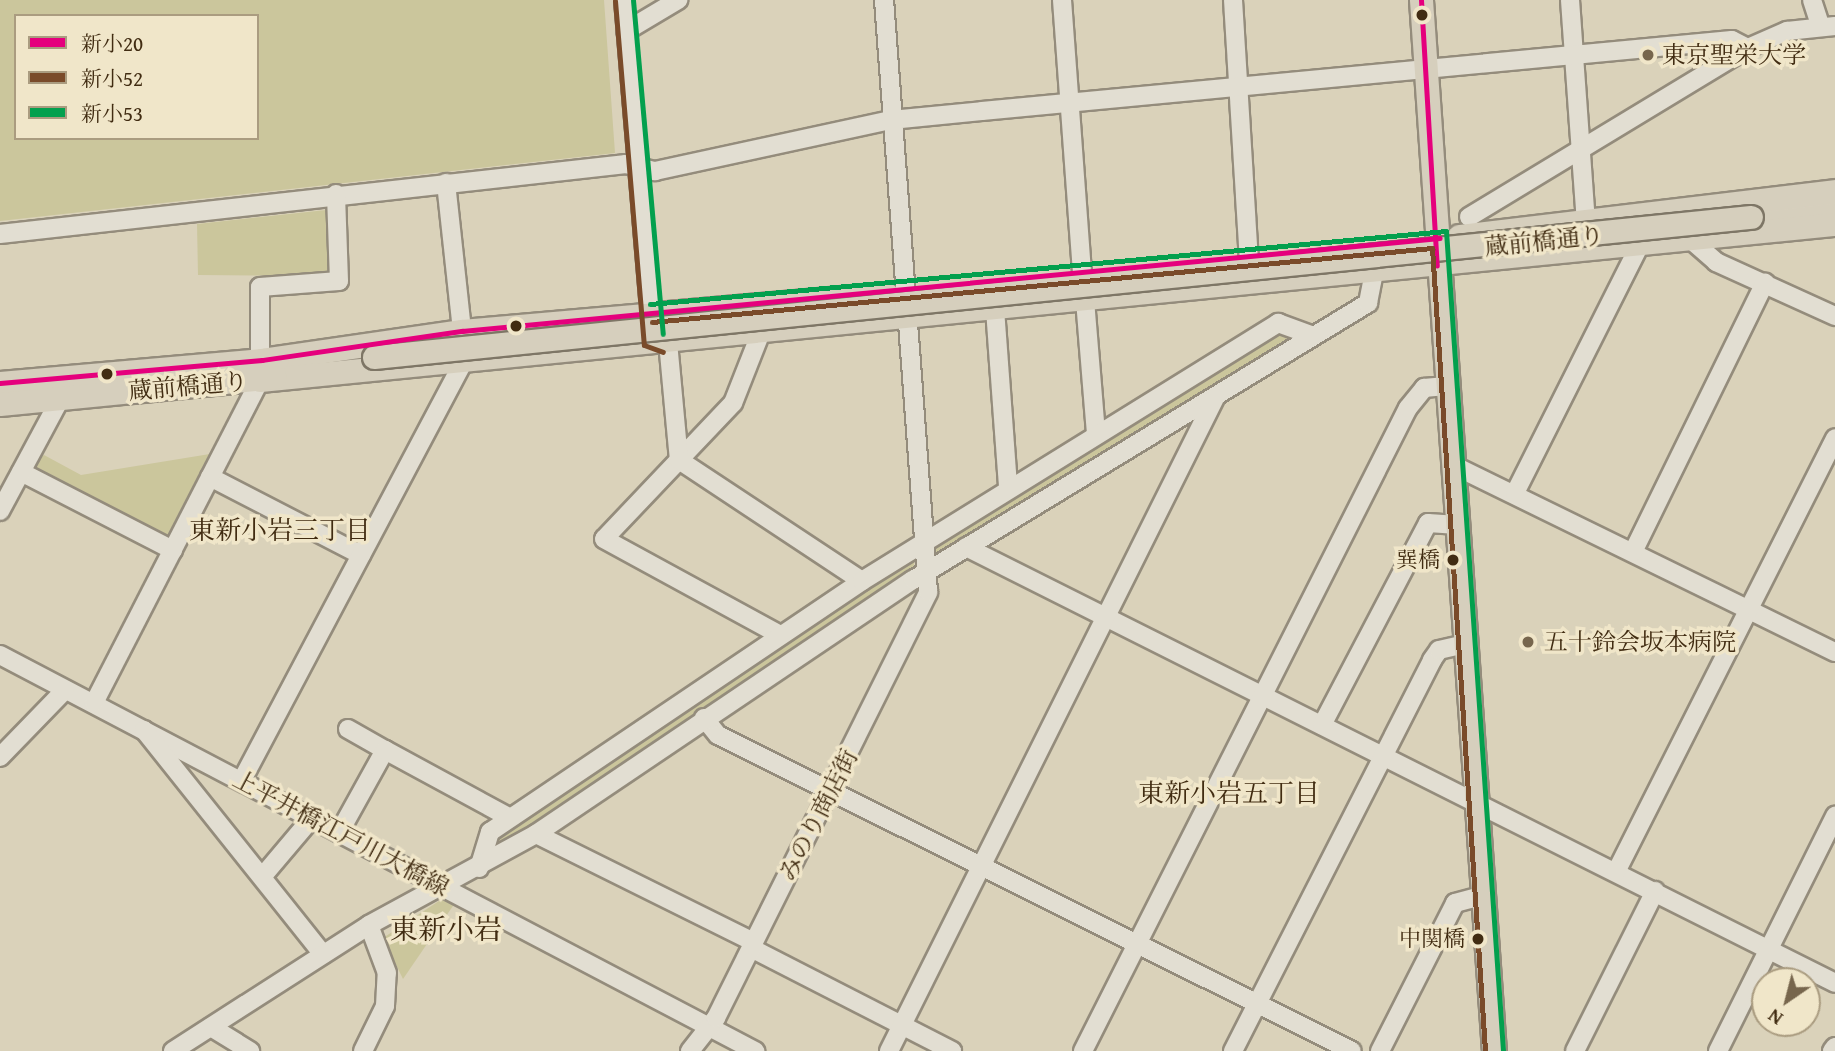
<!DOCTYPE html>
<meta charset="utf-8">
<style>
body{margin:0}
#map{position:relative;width:1835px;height:1051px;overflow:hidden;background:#dad2ba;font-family:"Gentium Book Plus","Noto Serif JP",serif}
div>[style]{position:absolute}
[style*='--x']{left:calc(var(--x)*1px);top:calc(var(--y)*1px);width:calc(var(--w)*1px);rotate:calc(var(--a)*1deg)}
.green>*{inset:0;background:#cbc69c}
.roads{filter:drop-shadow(2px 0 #948c7c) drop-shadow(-2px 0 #948c7c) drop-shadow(0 2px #948c7c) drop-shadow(0 -2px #948c7c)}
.minor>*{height:18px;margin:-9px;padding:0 9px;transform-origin:9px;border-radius:9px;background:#e2ded2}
.major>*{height:23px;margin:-11.5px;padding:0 11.5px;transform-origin:11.5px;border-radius:11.5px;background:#d6cfbd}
.bridges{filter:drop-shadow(2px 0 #7e7666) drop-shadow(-2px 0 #7e7666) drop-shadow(0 2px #7e7666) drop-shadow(0 -2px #7e7666)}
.major-bridge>*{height:23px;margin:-11.5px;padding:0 11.5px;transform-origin:11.5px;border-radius:11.5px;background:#d6cfbd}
.bus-1>*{height:5px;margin:-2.5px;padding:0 2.5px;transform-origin:2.5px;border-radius:2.5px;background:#e5007d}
.bus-2>*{height:5px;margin:-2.5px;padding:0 2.5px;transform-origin:2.5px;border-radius:2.5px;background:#7a4b2a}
.bus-3>*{height:5px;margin:-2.5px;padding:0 2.5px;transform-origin:2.5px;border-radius:2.5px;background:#03a04e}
.dots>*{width:19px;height:19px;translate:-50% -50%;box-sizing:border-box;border:4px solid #f0e6c9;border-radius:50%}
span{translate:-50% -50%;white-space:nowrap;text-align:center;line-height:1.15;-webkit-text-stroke:7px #f0e6c9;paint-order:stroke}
.bus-label{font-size:22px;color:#412c12}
.right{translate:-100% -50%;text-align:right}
.poi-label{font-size:24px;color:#412c12}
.left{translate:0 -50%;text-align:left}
.street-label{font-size:24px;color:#412c12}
.neighbourhood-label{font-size:26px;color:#412c12}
.quarter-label{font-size:28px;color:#412c12}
.legend{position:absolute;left:14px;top:14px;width:245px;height:126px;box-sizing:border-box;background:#f0e6c9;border:2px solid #aa9c80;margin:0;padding:9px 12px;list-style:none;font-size:21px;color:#412c12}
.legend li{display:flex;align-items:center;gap:14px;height:35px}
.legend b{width:35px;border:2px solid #aa9c80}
.north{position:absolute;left:1751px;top:967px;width:70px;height:70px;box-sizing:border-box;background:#f0e6c9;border:2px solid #aa9c80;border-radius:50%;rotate:215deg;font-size:19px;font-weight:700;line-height:28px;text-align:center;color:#412c12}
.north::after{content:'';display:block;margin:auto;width:24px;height:32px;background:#77664d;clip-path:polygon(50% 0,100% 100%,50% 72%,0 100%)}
</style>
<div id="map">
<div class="green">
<i style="clip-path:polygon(evenodd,0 0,604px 0,615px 153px,0 221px,0 0,16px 16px,257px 16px,257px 138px,16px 138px,16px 16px)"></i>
<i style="clip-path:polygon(326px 210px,331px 276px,198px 275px,197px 224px)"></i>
<i style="clip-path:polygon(1282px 329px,1301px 339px,933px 559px,932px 542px)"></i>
<i style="clip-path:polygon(216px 453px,172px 548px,34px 473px,31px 465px,44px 455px,81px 475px)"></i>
<i style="clip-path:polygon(915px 557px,913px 571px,491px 852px,497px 833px)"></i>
<i style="clip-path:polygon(445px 897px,455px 903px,403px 979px,383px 938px)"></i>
</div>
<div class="roads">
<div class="minor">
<i style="--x:624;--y:0;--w:325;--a:85.2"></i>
<i style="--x:1062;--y:0;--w:275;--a:85.8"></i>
<i style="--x:1233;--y:0;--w:258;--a:86.5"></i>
<i style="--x:1570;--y:0;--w:222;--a:85.9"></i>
<i style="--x:1812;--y:0;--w:28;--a:72"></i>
<i style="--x:626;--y:31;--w:61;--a:-30.8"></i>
<i style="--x:446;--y:183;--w:149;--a:83.8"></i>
<i style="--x:1469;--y:217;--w:326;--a:-31.2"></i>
<i style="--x:1748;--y:48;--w:43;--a:-23.6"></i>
<i style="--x:1787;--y:31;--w:48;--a:-5.9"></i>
<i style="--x:0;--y:234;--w:630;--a:-6.38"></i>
<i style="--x:626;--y:164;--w:30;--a:14"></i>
<i style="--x:655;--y:171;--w:241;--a:-12.2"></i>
<i style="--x:891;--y:120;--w:91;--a:-5.6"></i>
<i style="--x:982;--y:111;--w:753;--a:-5.41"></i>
<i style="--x:1732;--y:40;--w:18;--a:27"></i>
<i style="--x:1690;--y:239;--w:35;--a:41"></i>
<i style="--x:1716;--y:262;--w:131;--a:24.4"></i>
<i style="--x:1085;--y:300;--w:135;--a:85.3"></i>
<i style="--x:995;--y:309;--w:179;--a:85.8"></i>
<i style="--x:761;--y:332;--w:76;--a:111.5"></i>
<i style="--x:733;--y:403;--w:187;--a:133.5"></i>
<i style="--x:604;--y:539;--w:200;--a:28.6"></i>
<i style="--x:668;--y:342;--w:119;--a:84.7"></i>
<i style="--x:679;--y:460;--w:219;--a:33.5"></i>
<i style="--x:1453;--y:465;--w:425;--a:26.1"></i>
<i style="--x:21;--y:472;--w:171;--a:27.2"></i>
<i style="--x:210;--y:477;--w:170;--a:27.3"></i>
<i style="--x:1515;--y:493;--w:278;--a:-63.3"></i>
<i style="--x:0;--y:511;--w:129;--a:-61.8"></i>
<i style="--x:966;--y:547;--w:972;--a:26.64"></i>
<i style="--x:1633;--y:552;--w:300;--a:-63.9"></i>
<i style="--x:0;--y:655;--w:853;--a:27.68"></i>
<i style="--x:94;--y:703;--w:363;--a:-62.8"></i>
<i style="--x:260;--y:380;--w:93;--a:-90"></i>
<i style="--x:260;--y:287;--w:79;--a:-4.3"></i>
<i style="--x:339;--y:281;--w:87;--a:-92"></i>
<i style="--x:704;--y:718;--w:22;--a:51"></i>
<i style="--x:718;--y:735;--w:708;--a:26.49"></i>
<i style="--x:1322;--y:725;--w:228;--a:-62.3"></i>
<i style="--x:1428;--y:523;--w:30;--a:4"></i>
<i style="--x:348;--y:729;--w:43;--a:29.6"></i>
<i style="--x:144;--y:730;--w:287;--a:51.4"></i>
<i style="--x:0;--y:757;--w:93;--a:-45.9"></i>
<i style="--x:242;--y:780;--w:472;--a:-62.1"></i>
<i style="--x:339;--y:833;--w:95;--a:-61"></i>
<i style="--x:385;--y:750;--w:142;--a:28.5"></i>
<i style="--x:536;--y:834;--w:243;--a:26.4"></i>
<i style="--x:479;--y:868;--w:38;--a:-73"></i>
<i style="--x:490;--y:832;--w:449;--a:-34"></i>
<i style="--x:862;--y:581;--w:490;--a:-31.8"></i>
<i style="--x:1278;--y:323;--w:37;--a:20"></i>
<i style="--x:1616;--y:872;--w:486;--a:-63.2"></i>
<i style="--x:262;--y:877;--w:76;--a:-49.8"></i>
<i style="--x:751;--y:948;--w:226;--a:27.1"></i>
<i style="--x:211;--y:1027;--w:46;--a:31.6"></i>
<i style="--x:173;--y:1051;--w:233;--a:-32.7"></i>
<i style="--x:369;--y:925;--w:190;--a:-28.6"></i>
<i style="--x:536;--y:834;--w:455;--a:-34"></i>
<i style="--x:913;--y:580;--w:533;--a:-31.33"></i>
<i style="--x:1368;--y:303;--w:33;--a:-79"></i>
<i style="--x:363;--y:1051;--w:50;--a:-63.9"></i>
<i style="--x:385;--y:1006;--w:33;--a:-87"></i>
<i style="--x:387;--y:973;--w:51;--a:-110.6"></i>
<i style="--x:690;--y:1051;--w:42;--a:-51.8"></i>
<i style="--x:716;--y:1018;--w:476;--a:-63.5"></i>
<i style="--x:928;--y:592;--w:594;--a:-94.25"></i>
<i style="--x:889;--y:1051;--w:730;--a:-63.47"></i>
<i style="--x:1083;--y:1051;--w:720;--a:-63.19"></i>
<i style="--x:1408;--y:408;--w:26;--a:-51"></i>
<i style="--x:1424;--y:388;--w:22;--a:-5"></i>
<i style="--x:1233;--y:1051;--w:439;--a:-63"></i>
<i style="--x:1432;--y:660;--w:12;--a:-55"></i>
<i style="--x:1439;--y:650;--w:28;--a:-13"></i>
<i style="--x:1380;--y:1051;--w:166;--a:-63.1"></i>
<i style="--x:1455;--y:903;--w:30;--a:-15"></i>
<i style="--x:1575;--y:1051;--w:179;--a:-63.4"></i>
<i style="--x:1718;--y:1051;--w:263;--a:-63.5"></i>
<i style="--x:1832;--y:1051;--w:5;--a:-53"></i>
</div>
<div class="major">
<i style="--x:1421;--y:0;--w:1054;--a:86.03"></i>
<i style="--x:1751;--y:217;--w:85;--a:-6.8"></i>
<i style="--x:1459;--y:236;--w:379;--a:-6.8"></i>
<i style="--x:262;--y:360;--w:202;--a:-8.3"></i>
<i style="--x:462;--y:331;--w:426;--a:-5"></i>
<i style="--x:260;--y:380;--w:1583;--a:-5.66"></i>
<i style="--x:0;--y:383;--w:278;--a:-5"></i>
<i style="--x:0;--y:404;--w:276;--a:-5.6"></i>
</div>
</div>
<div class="bridges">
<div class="major-bridge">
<i style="--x:374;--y:357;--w:1384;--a:-5.81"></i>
</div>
</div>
<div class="bus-1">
<i style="--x:1421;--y:0;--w:266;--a:86.6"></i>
<i style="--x:0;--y:383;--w:263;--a:-5"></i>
<i style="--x:262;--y:360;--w:202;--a:-8.3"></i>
<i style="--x:462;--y:331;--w:982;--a:-5.43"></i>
</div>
<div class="bus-2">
<i style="--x:615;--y:1;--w:345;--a:85.2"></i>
<i style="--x:644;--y:345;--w:20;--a:20"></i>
<i style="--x:652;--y:322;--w:784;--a:-5.42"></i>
<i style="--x:1432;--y:248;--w:805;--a:86.22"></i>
</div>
<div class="bus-3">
<i style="--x:633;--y:0;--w:335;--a:84.9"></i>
<i style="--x:650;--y:304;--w:799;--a:-5.24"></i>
<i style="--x:1446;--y:231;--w:821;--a:86.02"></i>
</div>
<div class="dots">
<i style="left:1422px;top:15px;background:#412c12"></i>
<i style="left:1648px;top:55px;background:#77664d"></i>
<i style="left:516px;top:326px;background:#412c12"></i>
<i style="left:107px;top:374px;background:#412c12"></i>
<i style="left:1453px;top:560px;background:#412c12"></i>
<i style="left:1528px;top:642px;background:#77664d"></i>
<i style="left:1478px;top:939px;background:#412c12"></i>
</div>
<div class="bus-label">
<span class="right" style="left:1440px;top:560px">巽橋</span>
<span class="right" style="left:1465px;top:939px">中関橋</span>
</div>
<div class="poi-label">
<span class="left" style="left:1662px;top:55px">東京聖栄大学</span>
<span class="left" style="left:1544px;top:642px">五十鈴会坂本病院</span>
</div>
<div class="street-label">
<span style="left:1544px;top:241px;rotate:-6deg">蔵前橋通り</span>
<span style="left:188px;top:386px;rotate:-5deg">蔵前橋通り</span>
<span style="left:818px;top:815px;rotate:-63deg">みのり商店街</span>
<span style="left:341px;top:833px;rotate:28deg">上平井橋江戸川大橋線</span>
</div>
<div class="neighbourhood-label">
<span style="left:280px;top:530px">東新小岩三丁目</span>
<span style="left:1229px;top:793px">東新小岩五丁目</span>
</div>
<div class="quarter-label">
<span style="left:446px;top:929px">東新小岩</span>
</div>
<ul class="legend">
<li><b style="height:9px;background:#e5007d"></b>新小20</li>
<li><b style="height:9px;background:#7a4b2a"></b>新小52</li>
<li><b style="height:9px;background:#03a04e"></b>新小53</li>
</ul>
<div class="north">N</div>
</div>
